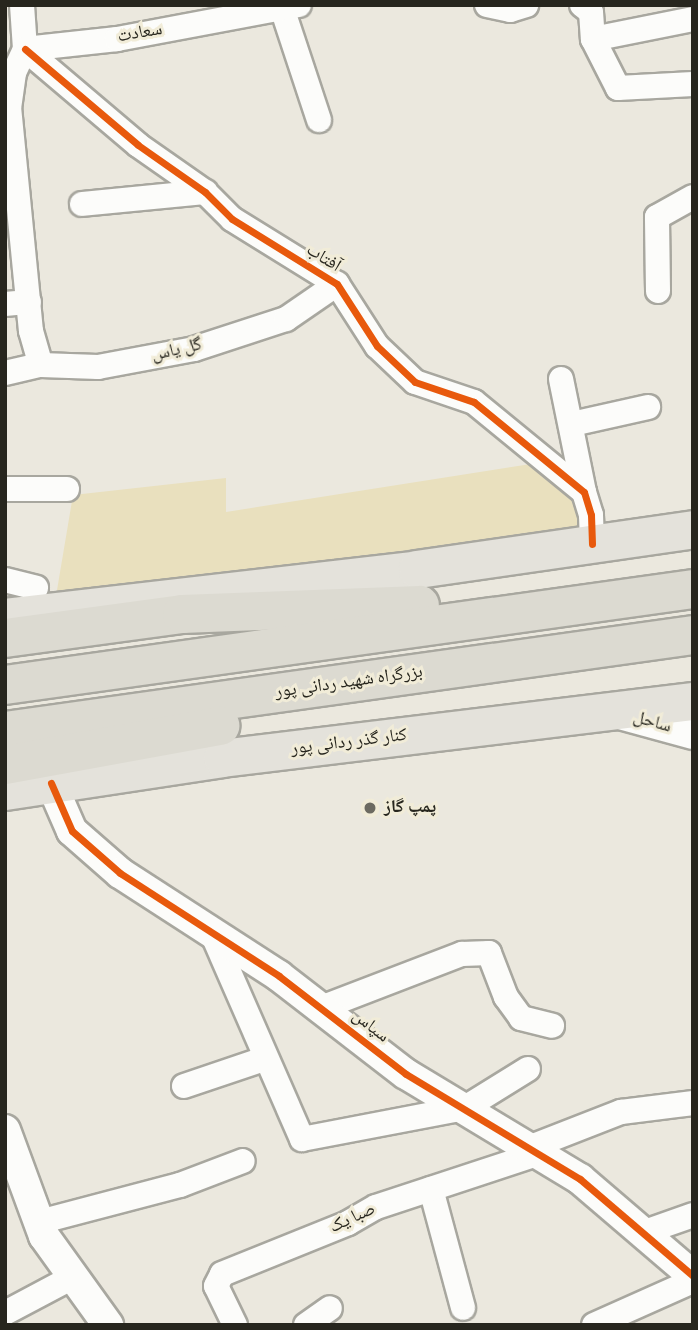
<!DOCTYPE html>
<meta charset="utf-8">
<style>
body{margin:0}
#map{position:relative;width:698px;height:1330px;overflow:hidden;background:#ebe8de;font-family:Georgia,"Noto Naskh Arabic",serif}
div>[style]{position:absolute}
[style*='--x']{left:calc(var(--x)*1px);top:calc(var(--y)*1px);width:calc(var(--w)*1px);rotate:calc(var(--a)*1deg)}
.green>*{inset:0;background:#e9e0be}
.roads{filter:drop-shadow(2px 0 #a8a79f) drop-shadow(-2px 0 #a8a79f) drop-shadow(0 2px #a8a79f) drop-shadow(0 -2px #a8a79f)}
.minor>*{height:24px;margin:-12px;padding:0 12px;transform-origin:12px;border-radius:12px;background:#fcfcfa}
.tertiary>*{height:30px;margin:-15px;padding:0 15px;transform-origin:15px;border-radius:15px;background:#fcfcfa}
.primary>*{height:37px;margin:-18.5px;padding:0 18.5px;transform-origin:18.5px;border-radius:18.5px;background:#e4e2db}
.trunk>*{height:38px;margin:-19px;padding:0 19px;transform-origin:19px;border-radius:19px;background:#dcdad1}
.cycleway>*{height:7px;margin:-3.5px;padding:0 3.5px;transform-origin:3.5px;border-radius:3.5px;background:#e8590c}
.dots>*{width:19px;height:19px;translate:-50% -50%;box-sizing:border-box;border:4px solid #f1ecd8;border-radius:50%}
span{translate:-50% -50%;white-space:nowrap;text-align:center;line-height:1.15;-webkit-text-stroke:6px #f1ecd8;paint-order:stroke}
.street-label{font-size:18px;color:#27261e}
.poi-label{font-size:18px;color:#27261e;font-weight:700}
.left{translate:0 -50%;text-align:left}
.frame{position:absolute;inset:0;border:7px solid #27261e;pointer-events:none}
</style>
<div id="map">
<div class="green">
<i style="clip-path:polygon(531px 464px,577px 499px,584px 522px,574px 534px,55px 602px,73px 495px,226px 478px,226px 512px)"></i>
</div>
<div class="roads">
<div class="minor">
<i style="--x:22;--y:5;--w:44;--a:86.1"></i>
<i style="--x:25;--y:49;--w:26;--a:115"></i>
<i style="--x:14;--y:73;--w:34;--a:98"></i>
<i style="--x:9;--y:107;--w:225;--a:84.4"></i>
<i style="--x:31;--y:331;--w:35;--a:74"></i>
<i style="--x:487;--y:5;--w:24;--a:12"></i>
<i style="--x:510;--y:10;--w:17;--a:-17"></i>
<i style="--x:582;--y:5;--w:11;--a:38"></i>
<i style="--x:591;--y:12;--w:27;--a:86"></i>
<i style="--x:593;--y:39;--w:55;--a:63"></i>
<i style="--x:618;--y:88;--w:75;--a:-3.1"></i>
<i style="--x:282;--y:8;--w:118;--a:71.7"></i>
<i style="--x:593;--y:39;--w:102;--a:-11.3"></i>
<i style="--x:25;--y:49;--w:148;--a:40.3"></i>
<i style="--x:138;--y:145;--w:82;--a:35"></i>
<i style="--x:205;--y:192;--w:38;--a:45"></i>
<i style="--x:232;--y:219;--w:123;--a:31.8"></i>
<i style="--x:337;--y:284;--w:74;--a:57.2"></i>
<i style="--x:377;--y:346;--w:52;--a:43.5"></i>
<i style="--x:415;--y:382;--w:62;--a:18.7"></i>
<i style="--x:474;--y:402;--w:142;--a:39.3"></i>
<i style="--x:584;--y:492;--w:24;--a:73"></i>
<i style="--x:591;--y:515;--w:29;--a:88"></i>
<i style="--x:25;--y:49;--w:93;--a:-6.2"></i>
<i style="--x:117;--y:39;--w:185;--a:-10.6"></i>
<i style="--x:82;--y:204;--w:124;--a:-5.6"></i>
<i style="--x:658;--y:291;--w:74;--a:-90.8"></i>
<i style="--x:657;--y:217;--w:41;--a:-29.1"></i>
<i style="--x:5;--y:304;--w:24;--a:-5"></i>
<i style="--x:5;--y:373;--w:37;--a:-13"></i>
<i style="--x:41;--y:365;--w:57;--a:2"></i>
<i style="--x:98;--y:367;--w:98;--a:-10.6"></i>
<i style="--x:194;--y:349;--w:97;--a:-18.1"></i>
<i style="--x:286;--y:319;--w:62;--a:-34.5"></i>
<i style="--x:561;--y:379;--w:115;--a:78.5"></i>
<i style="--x:572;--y:424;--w:78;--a:-12.6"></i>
<i style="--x:5;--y:489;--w:62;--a:0"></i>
<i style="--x:5;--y:580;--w:32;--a:14"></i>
<i style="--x:212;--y:933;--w:225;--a:66.4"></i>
<i style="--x:302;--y:1139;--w:166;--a:-10.8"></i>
<i style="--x:465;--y:1108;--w:74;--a:-31.8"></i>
<i style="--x:321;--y:1008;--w:151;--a:-21"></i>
<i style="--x:462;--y:954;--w:27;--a:-2"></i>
<i style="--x:489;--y:953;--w:47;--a:68.9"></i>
<i style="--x:506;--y:997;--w:26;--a:54"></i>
<i style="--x:521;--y:1018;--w:32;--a:14"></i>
<i style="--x:184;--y:1086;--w:84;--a:-18.6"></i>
<i style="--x:531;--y:1147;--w:97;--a:-21.3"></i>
<i style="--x:621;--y:1112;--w:73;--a:-7.1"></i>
<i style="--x:431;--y:1189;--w:123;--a:74.9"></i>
<i style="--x:39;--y:1222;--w:146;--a:-14.7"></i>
<i style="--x:180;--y:1185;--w:67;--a:-20.9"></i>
<i style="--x:642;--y:1233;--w:54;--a:-19.4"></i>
<i style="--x:5;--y:1313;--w:77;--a:-27.9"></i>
<i style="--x:235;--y:1325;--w:43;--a:-116"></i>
<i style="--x:216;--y:1286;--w:13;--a:-63"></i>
<i style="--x:222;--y:1274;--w:136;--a:-22"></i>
<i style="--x:348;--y:1223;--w:32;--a:-30"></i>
<i style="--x:376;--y:1207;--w:173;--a:-18.2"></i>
<i style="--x:306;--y:1325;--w:29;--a:-35"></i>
<i style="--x:594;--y:1325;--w:108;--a:-24"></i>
</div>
<div class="tertiary">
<i style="--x:616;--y:713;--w:80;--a:15.3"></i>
<i style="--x:51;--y:783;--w:52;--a:66.4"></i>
<i style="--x:72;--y:831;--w:64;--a:41.2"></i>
<i style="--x:120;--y:873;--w:189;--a:32.9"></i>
<i style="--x:279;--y:976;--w:160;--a:37.7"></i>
<i style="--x:406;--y:1074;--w:203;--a:31.1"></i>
<i style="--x:580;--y:1179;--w:149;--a:40.6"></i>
<i style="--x:5;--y:1130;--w:113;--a:69.8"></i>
<i style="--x:44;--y:1236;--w:110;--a:54.3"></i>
</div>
<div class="primary">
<i style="--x:5;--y:617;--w:415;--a:-6.6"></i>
<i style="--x:417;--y:569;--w:279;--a:-8.2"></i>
<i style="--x:5;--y:791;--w:219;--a:-8.6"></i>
<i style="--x:222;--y:758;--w:474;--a:-6.9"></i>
</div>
<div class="trunk">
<i style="--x:5;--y:638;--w:179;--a:-7.7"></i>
<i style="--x:182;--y:614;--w:238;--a:-2.2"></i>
<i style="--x:5;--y:685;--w:695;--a:-7.94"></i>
<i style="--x:5;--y:731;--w:695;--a:-7.94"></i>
<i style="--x:5;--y:765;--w:219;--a:-10.3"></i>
</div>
</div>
<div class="cycleway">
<i style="--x:25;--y:49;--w:148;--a:40.3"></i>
<i style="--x:138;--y:145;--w:82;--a:35"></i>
<i style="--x:205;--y:192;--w:38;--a:45"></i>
<i style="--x:232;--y:219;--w:123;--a:31.8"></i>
<i style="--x:337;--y:284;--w:74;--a:57.2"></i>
<i style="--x:377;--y:346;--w:52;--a:43.5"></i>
<i style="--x:415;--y:382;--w:62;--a:18.7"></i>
<i style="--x:474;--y:402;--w:142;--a:39.3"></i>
<i style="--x:584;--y:492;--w:24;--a:73"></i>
<i style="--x:591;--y:515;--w:29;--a:88"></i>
<i style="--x:51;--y:783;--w:52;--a:66.4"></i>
<i style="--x:72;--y:831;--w:64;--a:41.2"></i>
<i style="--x:120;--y:873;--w:189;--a:32.9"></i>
<i style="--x:279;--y:976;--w:160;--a:37.7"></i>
<i style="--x:406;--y:1074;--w:203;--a:31.1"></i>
<i style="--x:580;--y:1179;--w:149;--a:40.6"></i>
</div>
<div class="dots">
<i style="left:370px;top:808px;background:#6c6a61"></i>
</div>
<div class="street-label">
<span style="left:140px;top:34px;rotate:-10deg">سعادت</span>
<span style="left:323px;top:259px;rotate:32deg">آفتاب</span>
<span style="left:177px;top:351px;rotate:-13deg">گل یاس</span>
<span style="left:349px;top:683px;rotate:-8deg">بزرگراه شهید ردانی پور</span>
<span style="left:652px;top:723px;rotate:16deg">ساحل</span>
<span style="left:349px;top:743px;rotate:-7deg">کنار گذر ردانی پور</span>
<span style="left:370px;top:1027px;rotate:38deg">سپاس</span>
<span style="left:353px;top:1219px;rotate:-25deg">صبا یک</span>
</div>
<div class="poi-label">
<span class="left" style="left:384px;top:808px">پمپ گاز</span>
</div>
<div class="frame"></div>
</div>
